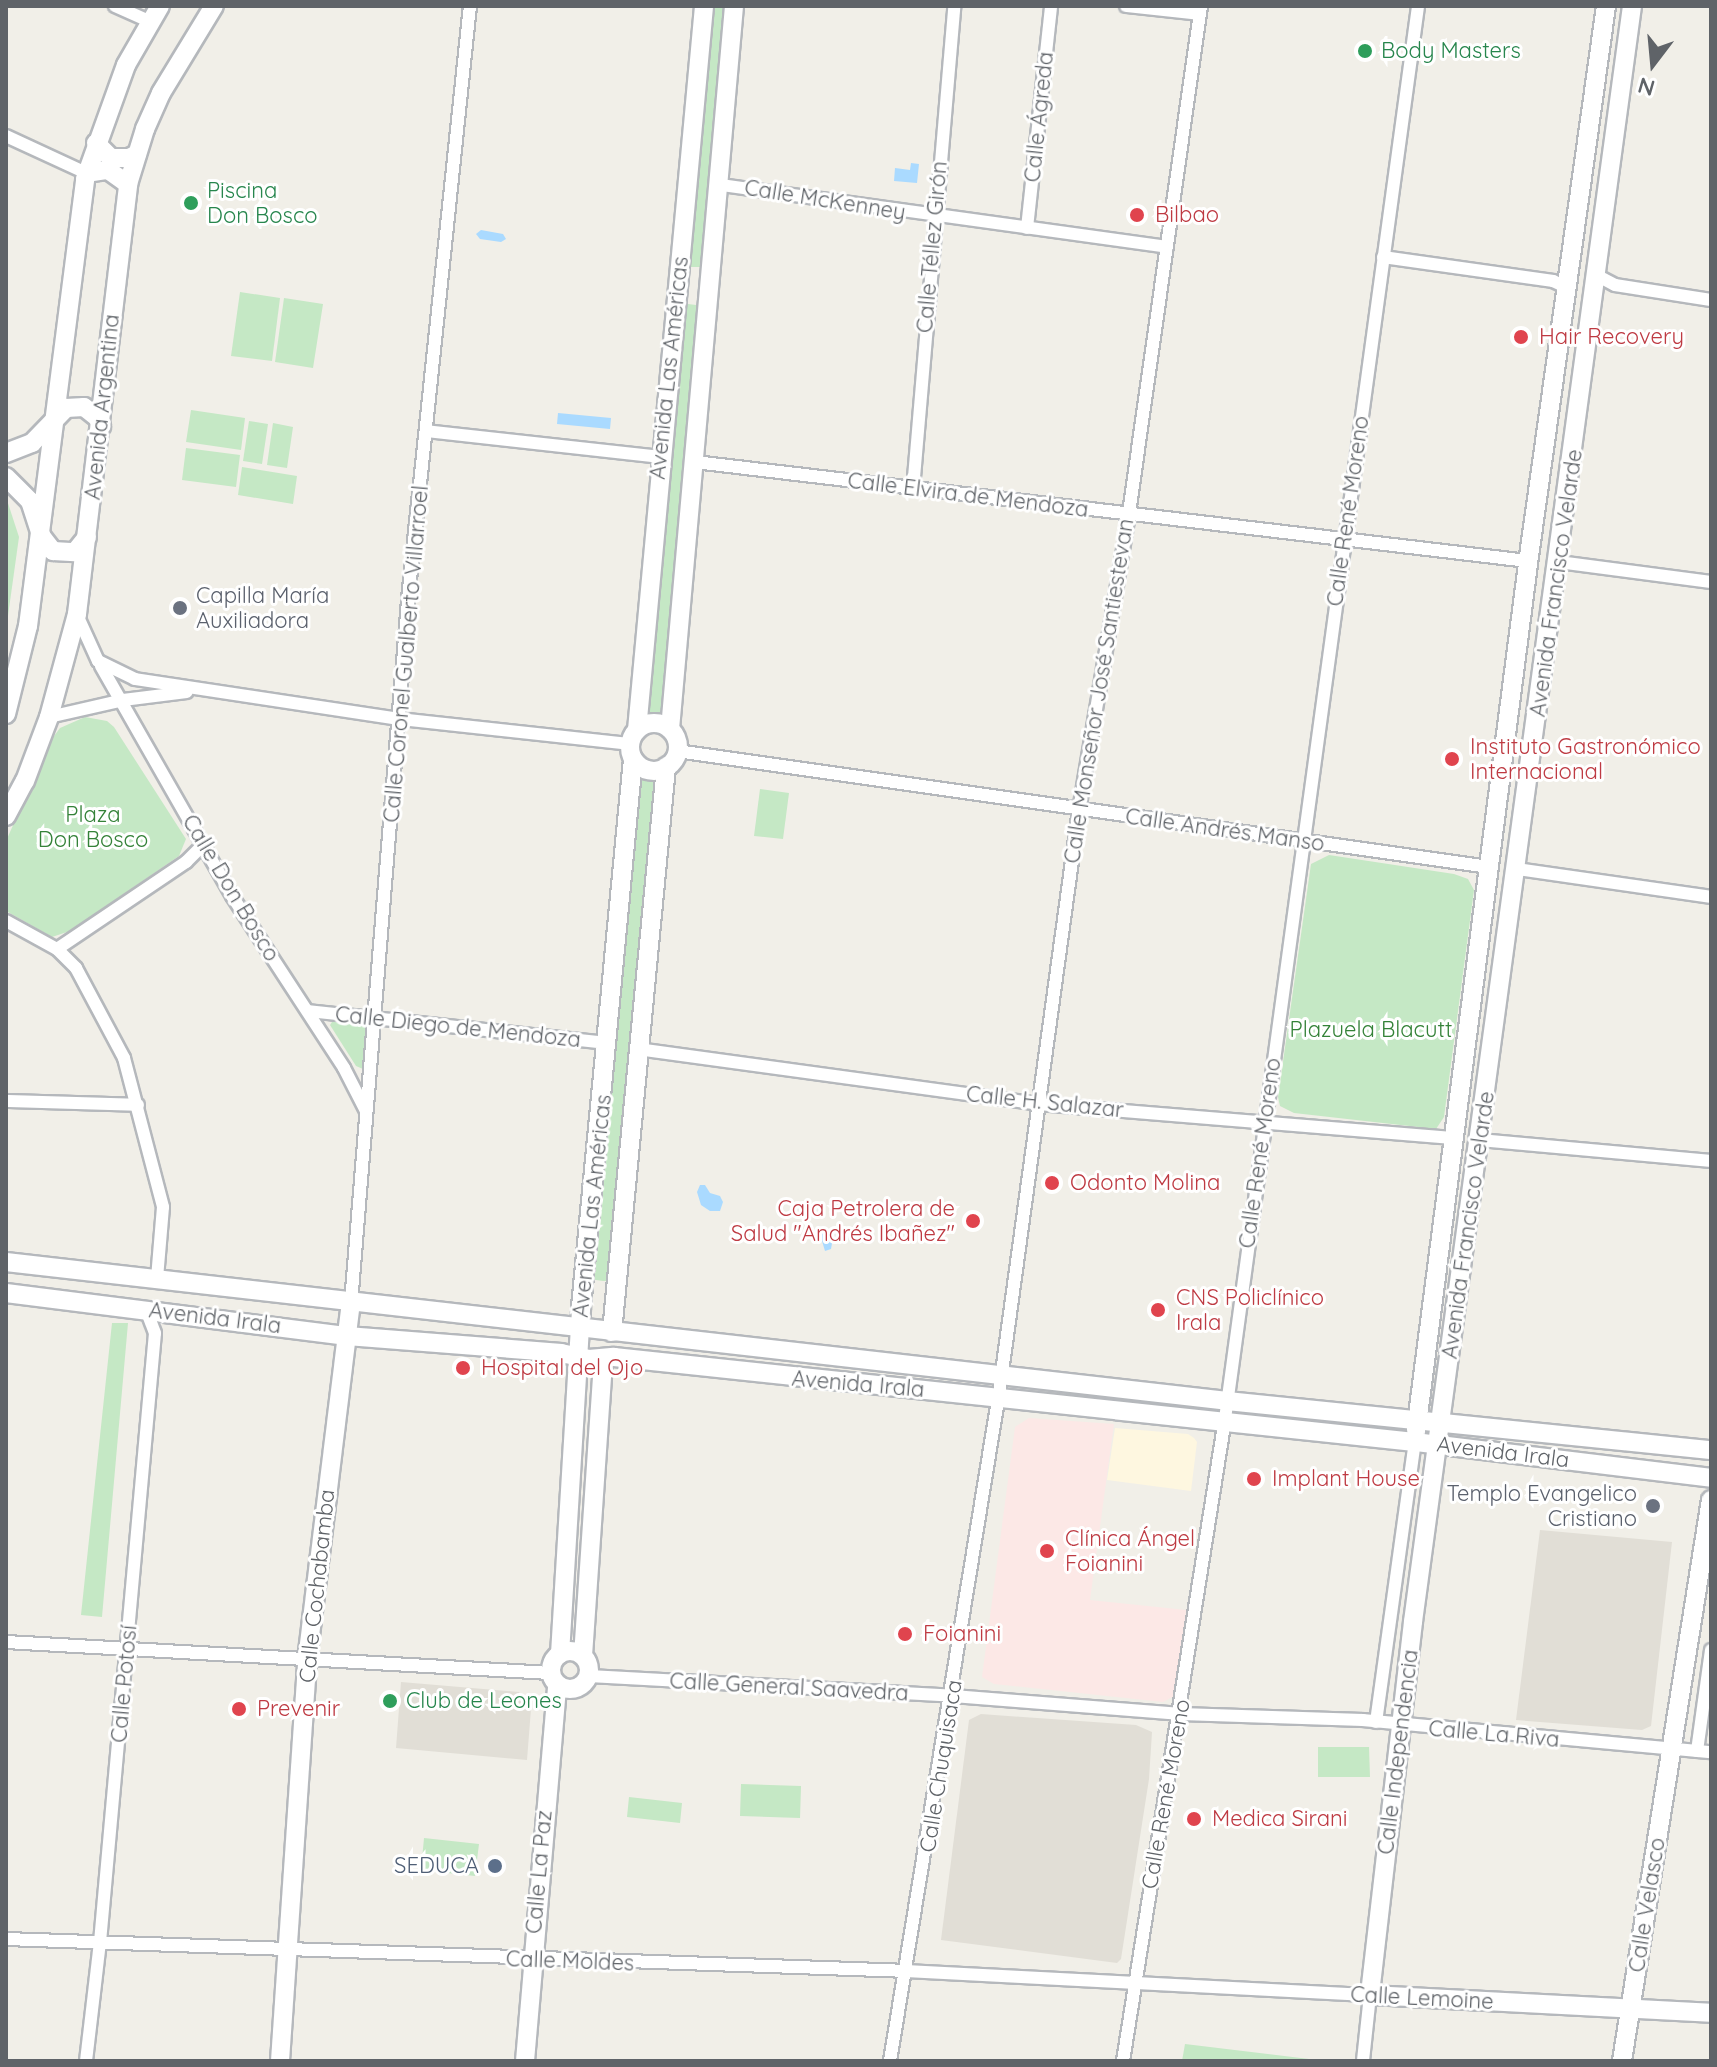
<!DOCTYPE html>
<meta charset="utf-8">
<style>
body{margin:0}
#map{position:relative;width:1717px;height:2067px;overflow:hidden;background:#f1efe8;font-family:Quicksand,sans-serif}
div>[style]{position:absolute}
[style*='--x']{left:calc(var(--x)*1px);top:calc(var(--y)*1px);width:calc(var(--w)*1px);rotate:calc(var(--a)*1deg)}
.commercial>*{inset:0;background:#fef7e0}
.education>*{inset:0;background:#e1ded6}
.medical>*{inset:0;background:#fce8e6}
.green>*{inset:0;background:#c5e8c5}
.water>*{inset:0;background:#aadaff}
.roads{filter:drop-shadow(2px 0 #b5b8bc) drop-shadow(-2px 0 #b5b8bc) drop-shadow(0 2px #b5b8bc) drop-shadow(0 -2px #b5b8bc)}
.street>*{height:12px;margin:-6px;padding:0 6px;transform-origin:6px;border-radius:6px;background:#fff}
.secondary>*{height:18px;margin:-9px;padding:0 9px;transform-origin:9px;border-radius:9px;background:#fff}
.secondary>.ring{margin:-9px;padding:0;box-sizing:content-box;background:none;border:18px solid #fff;border-radius:50%}
.dots>*{width:22px;height:22px;translate:-50% -50%;box-sizing:border-box;border:4px solid #fff;border-radius:50%}
span{translate:-50% -50%;white-space:nowrap;text-align:center;line-height:1.15;-webkit-text-stroke:6px #fff;paint-order:stroke}
.leisure-label{font-size:22px;color:#27864d}
.left{translate:0 -50%;text-align:left}
.street-label{font-size:22px;color:#5f6368}
.health-label{font-size:22px;color:#be3a42}
.right{translate:-100% -50%;text-align:right}
.worship-label{font-size:22px;color:#5b616d}
.park-label{font-size:22px;color:#348238}
.service-label{font-size:22px;color:#4e5e75}
.frame{position:absolute;inset:0;border:8px solid #5f6368;pointer-events:none}
.north{position:absolute;left:1613px;top:24px;width:80px;height:80px;-webkit-text-stroke:6px #fff;paint-order:stroke;rotate:196deg;font-size:22px;font-weight:700;line-height:32px;text-align:center;color:#5f6368}
.north::after{content:'';display:block;margin:auto;width:28px;height:36px;background:#5f6368;clip-path:polygon(50% 0,100% 100%,50% 72%,0 100%)}
</style>
<div id="map">
<div class="commercial">
<i style="clip-path:polygon(1115px 1428px,1188px 1434px,1194px 1438px,1197px 1442px,1191px 1491px,1107px 1480px)"></i>
</div>
<div class="education">
<i style="clip-path:polygon(1540px 1530px,1672px 1542px,1651px 1726px,1642px 1730px,1516px 1720px)"></i>
<i style="clip-path:polygon(401px 1682px,519px 1692px,531px 1709px,527px 1760px,396px 1748px)"></i>
<i style="clip-path:polygon(981px 1714px,1136px 1725px,1152px 1732px,1149px 1779px,1121px 1959px,1117px 1963px,941px 1940px,969px 1720px)"></i>
</div>
<div class="medical">
<i style="clip-path:polygon(1029px 1418px,1114px 1424px,1090px 1600px,1186px 1610px,1176px 1695px,1163px 1702px,994px 1684px,982px 1677px,1015px 1427px)"></i>
</div>
<div class="green">
<i style="clip-path:polygon(707px 6px,728px 6px,706px 267px,683px 267px)"></i>
<i style="clip-path:polygon(240px 292px,280px 298px,272px 361px,231px 356px)"></i>
<i style="clip-path:polygon(284px 298px,323px 304px,313px 368px,275px 362px)"></i>
<i style="clip-path:polygon(680px 303px,704px 306px,666px 722px,641px 719px)"></i>
<i style="clip-path:polygon(191px 410px,245px 418px,241px 450px,186px 442px)"></i>
<i style="clip-path:polygon(249px 421px,268px 424px,262px 464px,243px 461px)"></i>
<i style="clip-path:polygon(273px 423px,293px 427px,287px 468px,267px 465px)"></i>
<i style="clip-path:polygon(186px 448px,240px 455px,236px 487px,182px 480px)"></i>
<i style="clip-path:polygon(242px 467px,297px 476px,293px 504px,238px 495px)"></i>
<i style="clip-path:polygon(6px 497px,19px 537px,6px 630px)"></i>
<i style="clip-path:polygon(85px 717px,107px 721px,114px 727px,186px 839px,179px 856px,70px 931px,52px 937px,6px 911px,6px 841px,51px 740px,60px 728px)"></i>
<i style="clip-path:polygon(635px 774px,660px 775px,613px 1281px,603px 1281px,589px 1279px)"></i>
<i style="clip-path:polygon(760px 789px,789px 793px,783px 839px,754px 836px)"></i>
<i style="clip-path:polygon(1329px 855px,1454px 874px,1468px 879px,1474px 890px,1444px 1117px,1436px 1129px,1294px 1113px,1280px 1106px,1278px 1097px,1311px 864px)"></i>
<i style="clip-path:polygon(334px 1019px,360px 1021px,367px 1027px,363px 1069px,356px 1066px,330px 1025px)"></i>
<i style="clip-path:polygon(112px 1323px,128px 1323px,102px 1617px,81px 1615px)"></i>
<i style="clip-path:polygon(1318px 1747px,1369px 1747px,1370px 1777px,1318px 1777px)"></i>
<i style="clip-path:polygon(741px 1784px,801px 1786px,800px 1818px,740px 1816px)"></i>
<i style="clip-path:polygon(629px 1797px,682px 1803px,680px 1823px,627px 1817px)"></i>
<i style="clip-path:polygon(424px 1838px,479px 1844px,475px 1876px,421px 1870px)"></i>
<i style="clip-path:polygon(1185px 2044px,1309px 2059px,1182px 2061px)"></i>
</div>
<div class="water">
<i style="clip-path:polygon(911px 163px,919px 164px,917px 183px,894px 181px,895px 168px,910px 170px)"></i>
<i style="clip-path:polygon(481px 230px,503px 234px,506px 239px,501px 242px,480px 239px,476px 234px)"></i>
<i style="clip-path:polygon(558px 413px,611px 418px,610px 429px,557px 424px)"></i>
<i style="clip-path:polygon(700px 1185px,705px 1185px,710px 1193px,720px 1196px,723px 1202px,720px 1211px,710px 1211px,701px 1205px,697px 1192px)"></i>
<i style="clip-path:polygon(816px 1229px,834px 1232px,831px 1249px,825px 1251px,822px 1241px,815px 1239px)"></i>
</div>
<div class="roads">
<div class="street">
<i style="--x:115;--y:6;--w:36;--a:24"></i>
<i style="--x:1126;--y:6;--w:74;--a:6.2"></i>
<i style="--x:6;--y:136;--w:88;--a:24.8"></i>
<i style="--x:721;--y:185;--w:450;--a:7.9"></i>
<i style="--x:1027;--y:228;--w:223;--a:-83.8"></i>
<i style="--x:1383;--y:257;--w:172;--a:8"></i>
<i style="--x:1553;--y:281;--w:14;--a:25"></i>
<i style="--x:1598;--y:276;--w:19;--a:28"></i>
<i style="--x:1615;--y:285;--w:97;--a:8.9"></i>
<i style="--x:426;--y:431;--w:235;--a:6.3"></i>
<i style="--x:695;--y:462;--w:839;--a:6.78"></i>
<i style="--x:913;--y:489;--w:485;--a:-85.1"></i>
<i style="--x:1559;--y:562;--w:153;--a:7.5"></i>
<i style="--x:78;--y:617;--w:48;--a:65.6"></i>
<i style="--x:98;--y:661;--w:41;--a:25.9"></i>
<i style="--x:135;--y:679;--w:268;--a:8.6"></i>
<i style="--x:400;--y:719;--w:231;--a:6.2"></i>
<i style="--x:101;--y:666;--w:265;--a:60.3"></i>
<i style="--x:232;--y:896;--w:205;--a:56.9"></i>
<i style="--x:344;--y:1068;--w:48;--a:62.9"></i>
<i style="--x:49;--y:717;--w:76;--a:-12.9"></i>
<i style="--x:123;--y:700;--w:64;--a:-7.1"></i>
<i style="--x:677;--y:751;--w:820;--a:8.13"></i>
<i style="--x:1517;--y:869;--w:196;--a:8.2"></i>
<i style="--x:6;--y:921;--w:58;--a:28.8"></i>
<i style="--x:57;--y:949;--w:27;--a:45"></i>
<i style="--x:76;--y:968;--w:102;--a:61.9"></i>
<i style="--x:124;--y:1058;--w:154;--a:75.3"></i>
<i style="--x:163;--y:1207;--w:71;--a:94.8"></i>
<i style="--x:57;--y:949;--w:156;--a:-34"></i>
<i style="--x:186;--y:862;--w:24;--a:-45"></i>
<i style="--x:308;--y:1011;--w:302;--a:6.1"></i>
<i style="--x:638;--y:1049;--w:404;--a:7.8"></i>
<i style="--x:1038;--y:1104;--w:416;--a:4.7"></i>
<i style="--x:6;--y:1101;--w:132;--a:1.7"></i>
<i style="--x:1480;--y:1140;--w:232;--a:5.2"></i>
<i style="--x:351;--y:1303;--w:716;--a:-85.36"></i>
<i style="--x:409;--y:589;--w:586;--a:-84.03"></i>
<i style="--x:6;--y:1642;--w:546;--a:3.26"></i>
<i style="--x:589;--y:1676;--w:365;--a:3.1"></i>
<i style="--x:953;--y:1696;--w:229;--a:4.5"></i>
<i style="--x:1181;--y:1714;--w:182;--a:1.9"></i>
<i style="--x:1363;--y:1720;--w:349;--a:5.3"></i>
<i style="--x:1376;--y:1722;--w:283;--a:-82.1"></i>
<i style="--x:1697;--y:1751;--w:102;--a:-82.1"></i>
<i style="--x:6;--y:1939;--w:902;--a:2.03"></i>
<i style="--x:907;--y:1971;--w:464;--a:3"></i>
<i style="--x:1370;--y:1995;--w:66;--a:96.1"></i>
<i style="--x:86;--y:2061;--w:120;--a:-83.3"></i>
<i style="--x:100;--y:1942;--w:611;--a:-84.84"></i>
<i style="--x:155;--y:1333;--w:26;--a:-111"></i>
<i style="--x:890;--y:2061;--w:676;--a:-80.72"></i>
<i style="--x:999;--y:1394;--w:589;--a:-82.2"></i>
<i style="--x:1079;--y:810;--w:301;--a:-80.4"></i>
<i style="--x:1129;--y:513;--w:512;--a:-81.92"></i>
<i style="--x:1123;--y:2061;--w:650;--a:-80.97"></i>
<i style="--x:1225;--y:1419;--w:1426;--a:-82.22"></i>
</div>
<div class="secondary">
<i style="--x:1632;--y:6;--w:1631;--a:97.72"></i>
<i style="--x:1413;--y:1622;--w:375;--a:96.6"></i>
<i style="--x:1370;--y:1995;--w:341;--a:3"></i>
<i style="--x:96;--y:143;--w:21;--a:45"></i>
<i style="--x:111;--y:158;--w:18;--a:0"></i>
<i style="--x:129;--y:158;--w:9;--a:-27"></i>
<i style="--x:86;--y:173;--w:22;--a:-8"></i>
<i style="--x:108;--y:170;--w:24;--a:35"></i>
<i style="--x:6;--y:453;--w:28;--a:-21"></i>
<i style="--x:32;--y:443;--w:49;--a:-45.8"></i>
<i style="--x:66;--y:408;--w:18;--a:-3"></i>
<i style="--x:84;--y:407;--w:18;--a:38"></i>
<i style="--x:98;--y:418;--w:9;--a:69"></i>
<i style="--x:6;--y:477;--w:34;--a:45"></i>
<i style="--x:30;--y:501;--w:38;--a:72"></i>
<i style="--x:42;--y:537;--w:18;--a:52"></i>
<i style="--x:53;--y:551;--w:22;--a:3"></i>
<i style="--x:75;--y:552;--w:19;--a:-51"></i>
<i style="--x:6;--y:714;--w:91;--a:-76"></i>
<i style="--x:28;--y:626;--w:451;--a:-82.7"></i>
<i style="--x:85;--y:179;--w:121;--a:-70.2"></i>
<i style="--x:126;--y:65;--w:68;--a:-60"></i>
<i class="ring" style="left:630px;top:723px;width:30px;height:30px"></i>
<i style="--x:670;--y:729;--w:726;--a:-84.94"></i>
<i style="--x:637;--y:730;--w:727;--a:-84.71"></i>
<i style="--x:6;--y:816;--w:40;--a:-62"></i>
<i style="--x:25;--y:781;--w:68;--a:-69.4"></i>
<i style="--x:49;--y:717;--w:107;--a:-74.8"></i>
<i style="--x:77;--y:614;--w:433;--a:-83.2"></i>
<i style="--x:128;--y:184;--w:58;--a:-72.8"></i>
<i style="--x:145;--y:129;--w:39;--a:-66"></i>
<i style="--x:161;--y:93;--w:102;--a:-58.7"></i>
<i style="--x:6;--y:1262;--w:1229;--a:6.49"></i>
<i style="--x:1227;--y:1401;--w:486;--a:5.8"></i>
<i style="--x:6;--y:1293;--w:344;--a:7.2"></i>
<i style="--x:347;--y:1336;--w:215;--a:4.5"></i>
<i style="--x:561;--y:1353;--w:29;--a:12"></i>
<i style="--x:589;--y:1359;--w:25;--a:-5"></i>
<i style="--x:614;--y:1357;--w:805;--a:6.06"></i>
<i style="--x:1415;--y:1442;--w:298;--a:6.9"></i>
<i style="--x:612;--y:1332;--w:568;--a:-84.54"></i>
<i style="--x:1416;--y:1431;--w:882;--a:-82.64"></i>
<i style="--x:1529;--y:556;--w:555;--a:-82.03"></i>
<i class="ring" style="left:551px;top:1651px;width:20px;height:20px"></i>
<i style="--x:560;--y:1654;--w:348;--a:-86.5"></i>
<i style="--x:581;--y:1307;--w:550;--a:-84.58"></i>
<i style="--x:583;--y:1656;--w:298;--a:-86.1"></i>
<i style="--x:280;--y:2061;--w:402;--a:-86.1"></i>
<i style="--x:307;--y:1660;--w:360;--a:-83"></i>
<i style="--x:525;--y:2061;--w:378;--a:-85.1"></i>
<i style="--x:1622;--y:2061;--w:568;--a:-80.99"></i>
</div>
</div>
<div class="dots">
<i style="left:1365px;top:51px;background:#2e9e5b"></i>
<i style="left:191px;top:203px;background:#2e9e5b"></i>
<i style="left:1137px;top:215px;background:#e0444e"></i>
<i style="left:1521px;top:337px;background:#e0444e"></i>
<i style="left:180px;top:608px;background:#6b7280"></i>
<i style="left:1452px;top:759px;background:#e0444e"></i>
<i style="left:1052px;top:1183px;background:#e0444e"></i>
<i style="left:973px;top:1221px;background:#e0444e"></i>
<i style="left:1158px;top:1310px;background:#e0444e"></i>
<i style="left:463px;top:1368px;background:#e0444e"></i>
<i style="left:1254px;top:1479px;background:#e0444e"></i>
<i style="left:1653px;top:1506px;background:#6b7280"></i>
<i style="left:1047px;top:1551px;background:#e0444e"></i>
<i style="left:905px;top:1634px;background:#e0444e"></i>
<i style="left:390px;top:1701px;background:#2e9e5b"></i>
<i style="left:239px;top:1709px;background:#e0444e"></i>
<i style="left:1194px;top:1819px;background:#e0444e"></i>
<i style="left:495px;top:1866px;background:#5c6f8a"></i>
</div>
<div class="leisure-label">
<span class="left" style="left:1381px;top:51px">Body Masters</span>
<span class="left" style="left:207px;top:203px">Piscina<br>Don Bosco</span>
<span class="left" style="left:406px;top:1701px">Club de Leones</span>
</div>
<div class="street-label">
<span style="left:1039px;top:117px;rotate:-84deg">Calle Ágreda</span>
<span style="left:825px;top:200px;rotate:9deg">Calle McKenney</span>
<span style="left:932px;top:247px;rotate:-85deg">Calle Téllez Girón</span>
<span style="left:669px;top:368px;rotate:-84deg">Avenida Las Américas</span>
<span style="left:102px;top:407px;rotate:-84deg">Avenida Argentina</span>
<span style="left:968px;top:495px;rotate:7deg">Calle Elvira de Mendoza</span>
<span style="left:1348px;top:511px;rotate:-82deg">Calle René Moreno</span>
<span style="left:1556px;top:583px;rotate:-82deg">Avenida Francisco Velarde</span>
<span style="left:406px;top:654px;rotate:-85deg">Calle Coronel Gualberto Villarroel</span>
<span style="left:1099px;top:691px;rotate:-81deg">Calle Monseñor José Santiestevan</span>
<span style="left:1225px;top:830px;rotate:8deg">Calle Andrés Manso</span>
<span style="left:231px;top:888px;rotate:59deg">Calle Don Bosco</span>
<span style="left:458px;top:1027px;rotate:6deg">Calle Diego de Mendoza</span>
<span style="left:1045px;top:1102px;rotate:6deg">Calle H. Salazar</span>
<span style="left:1260px;top:1153px;rotate:-82deg">Calle René Moreno</span>
<span style="left:592px;top:1206px;rotate:-84deg">Avenida Las Américas</span>
<span style="left:1468px;top:1225px;rotate:-82deg">Avenida Francisco Velarde</span>
<span style="left:215px;top:1318px;rotate:7deg">Avenida Irala</span>
<span style="left:858px;top:1384px;rotate:5deg">Avenida Irala</span>
<span style="left:1503px;top:1452px;rotate:7deg">Avenida Irala</span>
<span style="left:317px;top:1586px;rotate:-84deg">Calle Cochabamba</span>
<span style="left:124px;top:1684px;rotate:-85deg">Calle Potosí</span>
<span style="left:789px;top:1687px;rotate:3deg">Calle General Saavedra</span>
<span style="left:1494px;top:1734px;rotate:5deg">Calle La Riva</span>
<span style="left:1398px;top:1752px;rotate:-83deg">Calle Independencia</span>
<span style="left:941px;top:1766px;rotate:-81deg">Calle Chuquisaca</span>
<span style="left:1166px;top:1794px;rotate:-80deg">Calle René Moreno</span>
<span style="left:539px;top:1872px;rotate:-85deg">Calle La Paz</span>
<span style="left:1647px;top:1905px;rotate:-81deg">Calle Velasco</span>
<span style="left:570px;top:1961px;rotate:2deg">Calle Moldes</span>
<span style="left:1422px;top:1998px;rotate:3deg">Calle Lemoine</span>
</div>
<div class="health-label">
<span class="left" style="left:1155px;top:215px">Bilbao</span>
<span class="left" style="left:1539px;top:337px">Hair Recovery</span>
<span class="left" style="left:1470px;top:759px">Instituto Gastronómico<br>Internacional</span>
<span class="left" style="left:1070px;top:1183px">Odonto Molina</span>
<span class="right" style="left:955px;top:1221px">Caja Petrolera de<br>Salud "Andrés Ibañez"</span>
<span class="left" style="left:1176px;top:1310px">CNS Policlínico<br>Irala</span>
<span class="left" style="left:481px;top:1368px">Hospital del Ojo</span>
<span class="left" style="left:1272px;top:1479px">Implant House</span>
<span class="left" style="left:1065px;top:1551px">Clínica Ángel<br>Foianini</span>
<span class="left" style="left:923px;top:1634px">Foianini</span>
<span class="left" style="left:257px;top:1709px">Prevenir</span>
<span class="left" style="left:1212px;top:1819px">Medica Sirani</span>
</div>
<div class="worship-label">
<span class="left" style="left:196px;top:608px">Capilla María<br>Auxiliadora</span>
<span class="right" style="left:1637px;top:1506px">Templo Evangelico<br>Cristiano</span>
</div>
<div class="park-label">
<span style="left:93px;top:827px">Plaza<br>Don Bosco</span>
<span style="left:1371px;top:1030px">Plazuela Blacutt</span>
</div>
<div class="service-label">
<span class="right" style="left:479px;top:1866px">SEDUCA</span>
</div>
<div class="frame"></div>
<div class="north">N</div>
</div>
